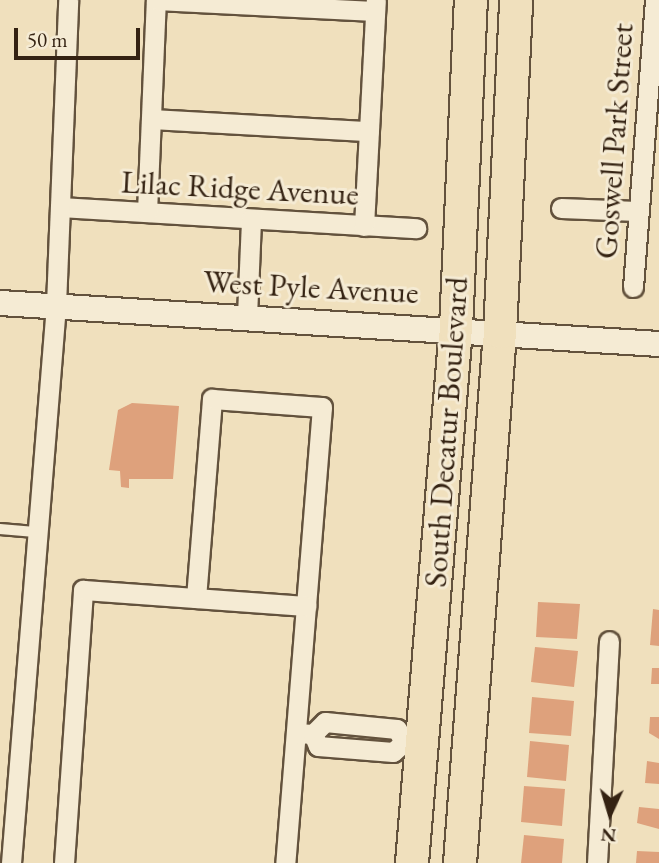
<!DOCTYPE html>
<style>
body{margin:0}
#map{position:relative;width:659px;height:863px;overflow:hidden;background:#f0e0bd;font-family:"EB Garamond",serif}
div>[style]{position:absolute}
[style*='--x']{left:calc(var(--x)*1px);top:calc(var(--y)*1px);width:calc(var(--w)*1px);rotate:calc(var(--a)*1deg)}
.building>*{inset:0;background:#dea17c}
.roads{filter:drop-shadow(2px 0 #63523d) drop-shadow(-2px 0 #63523d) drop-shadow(0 2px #63523d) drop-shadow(0 -2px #63523d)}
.service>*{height:10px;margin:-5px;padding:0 5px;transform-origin:5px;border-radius:5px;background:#f5ebd4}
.minor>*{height:19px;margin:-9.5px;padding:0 9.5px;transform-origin:9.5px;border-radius:9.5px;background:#f5ebd4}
.tertiary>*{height:24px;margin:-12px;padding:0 12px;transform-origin:12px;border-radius:12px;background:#f5ebd4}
.primary>*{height:32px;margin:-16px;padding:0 16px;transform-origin:16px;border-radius:16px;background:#f0e0bd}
span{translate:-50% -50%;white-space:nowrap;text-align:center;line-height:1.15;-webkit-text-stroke:6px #f5ebd4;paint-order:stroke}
.street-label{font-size:32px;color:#342212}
.north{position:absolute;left:575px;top:779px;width:70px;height:70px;-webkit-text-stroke:5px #f5ebd4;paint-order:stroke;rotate:184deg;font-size:19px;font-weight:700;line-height:28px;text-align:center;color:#342212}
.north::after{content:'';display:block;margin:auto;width:24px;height:32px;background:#342212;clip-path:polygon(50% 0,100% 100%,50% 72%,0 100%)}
.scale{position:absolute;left:14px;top:28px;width:126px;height:32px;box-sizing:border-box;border:4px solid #342212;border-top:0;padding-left:9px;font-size:21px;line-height:24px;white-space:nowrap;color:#342212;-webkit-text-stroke:5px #f5ebd4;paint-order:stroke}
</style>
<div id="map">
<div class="building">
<i style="clip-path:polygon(132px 403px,179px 406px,173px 479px,129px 479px,129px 488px,121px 487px,120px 471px,109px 470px,118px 410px)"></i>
<i style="clip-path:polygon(538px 602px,580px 604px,577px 639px,536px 637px)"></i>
<i style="clip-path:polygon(653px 609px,659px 610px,659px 646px,650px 645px)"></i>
<i style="clip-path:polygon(535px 647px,578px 651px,574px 687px,531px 682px)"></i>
<i style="clip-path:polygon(652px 668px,659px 668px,659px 684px,651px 684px)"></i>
<i style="clip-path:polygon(532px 697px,574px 701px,571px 736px,529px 733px)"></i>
<i style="clip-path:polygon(650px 717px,659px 717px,659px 739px,649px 733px)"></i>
<i style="clip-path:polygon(530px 741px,569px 745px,566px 781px,527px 777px)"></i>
<i style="clip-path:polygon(647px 761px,659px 763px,659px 784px,645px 783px)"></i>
<i style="clip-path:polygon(524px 786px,565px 789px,562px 826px,521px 822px)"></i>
<i style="clip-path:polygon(639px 807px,659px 809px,659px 829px,637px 823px)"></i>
<i style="clip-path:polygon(524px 835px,564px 839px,562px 863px,521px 863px)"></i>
<i style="clip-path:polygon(637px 851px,659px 852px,659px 863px,636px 863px)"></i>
</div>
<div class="roads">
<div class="service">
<i style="--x:0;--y:529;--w:38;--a:5"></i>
</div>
<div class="minor">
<i style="--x:152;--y:119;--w:217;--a:3.2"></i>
<i style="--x:60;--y:207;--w:357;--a:3.4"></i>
<i style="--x:561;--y:208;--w:76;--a:2.3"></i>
<i style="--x:147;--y:212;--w:212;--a:-87.6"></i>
<i style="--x:156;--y:0;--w:219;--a:2.9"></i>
<i style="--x:364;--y:226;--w:226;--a:-87"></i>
<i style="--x:633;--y:287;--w:288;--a:-85.6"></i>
<i style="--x:247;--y:316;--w:97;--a:-87.6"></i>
<i style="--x:196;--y:598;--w:200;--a:-85.4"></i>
<i style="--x:212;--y:399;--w:110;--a:4.2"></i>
<i style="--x:322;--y:407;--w:457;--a:94.6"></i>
<i style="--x:296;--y:733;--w:17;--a:3"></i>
<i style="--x:313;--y:734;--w:17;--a:-45"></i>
<i style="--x:325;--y:722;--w:72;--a:5.6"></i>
<i style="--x:397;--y:729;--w:15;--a:62"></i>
<i style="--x:313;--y:734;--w:13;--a:67"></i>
<i style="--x:318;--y:746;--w:75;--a:4.6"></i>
<i style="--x:393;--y:752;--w:15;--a:-42"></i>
<i style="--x:404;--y:742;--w:11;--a:5"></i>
<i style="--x:11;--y:863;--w:560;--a:-85.39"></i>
<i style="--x:56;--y:305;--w:305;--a:-87.7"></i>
<i style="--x:64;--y:863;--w:274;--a:-86"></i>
<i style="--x:83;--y:590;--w:224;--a:4.1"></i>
<i style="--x:597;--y:863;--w:222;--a:-86.9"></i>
</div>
<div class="tertiary">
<i style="--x:0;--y:303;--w:660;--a:3.56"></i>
</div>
<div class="primary">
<i style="--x:412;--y:863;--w:537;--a:-85.3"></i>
<i style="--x:456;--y:328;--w:328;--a:-87.4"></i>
<i style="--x:460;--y:863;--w:533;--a:-85.69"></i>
<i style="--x:500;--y:332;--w:332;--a:-87.2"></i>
</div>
</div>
<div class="street-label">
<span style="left:614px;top:141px;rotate:-86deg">Goswell Park Street</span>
<span style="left:240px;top:188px;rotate:3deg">Lilac Ridge Avenue</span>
<span style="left:311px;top:287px;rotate:3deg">West Pyle Avenue</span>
<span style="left:446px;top:432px;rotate:-86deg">South Decatur Boulevard</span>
</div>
<div class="north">N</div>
<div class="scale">50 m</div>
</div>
